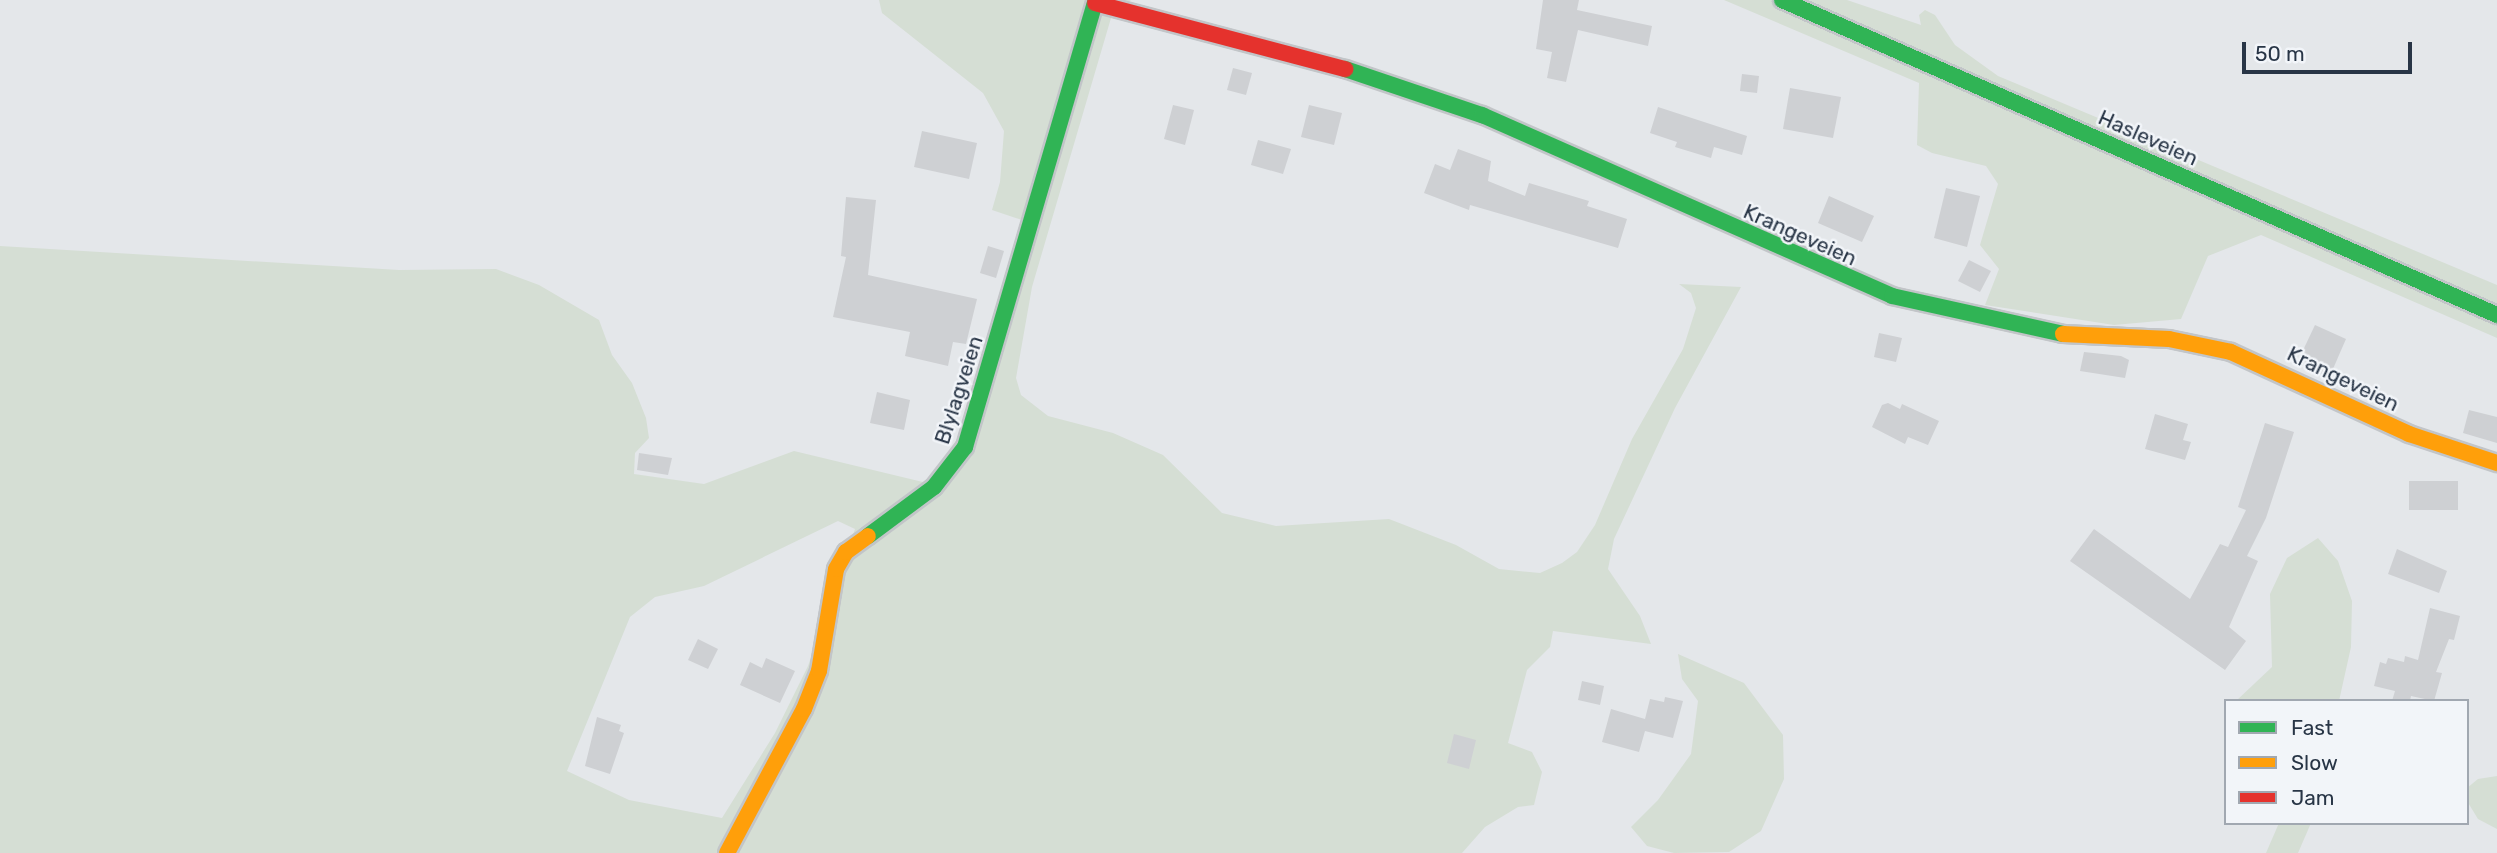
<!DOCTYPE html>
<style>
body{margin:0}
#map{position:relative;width:2497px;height:853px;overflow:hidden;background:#e4e7ea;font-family:Rubik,sans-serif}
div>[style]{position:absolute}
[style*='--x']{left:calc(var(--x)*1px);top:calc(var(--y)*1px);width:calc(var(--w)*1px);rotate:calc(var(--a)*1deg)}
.green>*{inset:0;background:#d5ded4}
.building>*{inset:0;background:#ced0d3}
.roads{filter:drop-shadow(2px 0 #c2c5c8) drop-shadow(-2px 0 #c2c5c8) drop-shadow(0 2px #c2c5c8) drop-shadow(0 -2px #c2c5c8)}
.fast>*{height:16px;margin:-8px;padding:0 8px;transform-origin:8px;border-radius:8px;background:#30b455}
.slow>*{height:16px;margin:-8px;padding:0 8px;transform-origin:8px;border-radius:8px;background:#ff9f0a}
.jam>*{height:16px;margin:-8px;padding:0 8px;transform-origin:8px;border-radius:8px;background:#e5322d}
span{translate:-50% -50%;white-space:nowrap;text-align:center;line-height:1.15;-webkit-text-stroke:5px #f2f5f9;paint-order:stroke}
.street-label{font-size:21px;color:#283546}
.legend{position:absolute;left:2224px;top:699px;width:245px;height:126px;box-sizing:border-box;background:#f2f5f9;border:2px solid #a1a8b1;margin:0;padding:9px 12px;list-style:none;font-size:21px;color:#283546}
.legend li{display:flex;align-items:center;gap:14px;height:35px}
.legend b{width:35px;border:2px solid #a1a8b1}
.scale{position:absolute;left:2242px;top:42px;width:170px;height:32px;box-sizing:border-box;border:4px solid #283546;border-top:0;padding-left:9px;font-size:21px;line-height:24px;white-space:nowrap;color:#283546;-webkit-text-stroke:5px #f2f5f9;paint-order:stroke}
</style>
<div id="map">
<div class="green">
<i style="clip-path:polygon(evenodd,879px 0,1131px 0,1111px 18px,1032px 287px,1016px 378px,1021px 395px,1048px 416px,1113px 433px,1163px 455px,1222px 513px,1276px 526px,1389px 519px,1456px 545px,1499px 569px,1540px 573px,1562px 563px,1577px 552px,1595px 525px,1632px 439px,1683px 349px,1696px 308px,1691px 293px,1679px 284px,1741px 287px,1675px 408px,1614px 539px,1608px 569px,1640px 616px,1651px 644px,1553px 631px,1550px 647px,1527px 670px,1508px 743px,1532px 752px,1542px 772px,1534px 805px,1518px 807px,1485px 827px,1462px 853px,0 853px,0 246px,399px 270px,496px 269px,539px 285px,599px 320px,612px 355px,632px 383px,646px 418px,649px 438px,635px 453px,634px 474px,704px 484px,794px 451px,927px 483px,959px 446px,1022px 220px,992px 210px,1000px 182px,1004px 131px,983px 93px,882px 13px,879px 0,838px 521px,855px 529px,808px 666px,775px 733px,722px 818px,629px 800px,567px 771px,630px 617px,655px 597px,704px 586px,838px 521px)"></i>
<i style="clip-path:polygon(1724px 0,1847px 0,1921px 25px,1919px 15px,1925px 10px,1935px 15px,1955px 45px,1998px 76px,2497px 285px,2497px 338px,2261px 235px,2208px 256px,2181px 319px,2114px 325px,1985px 305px,1999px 269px,1980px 245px,1998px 184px,1986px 166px,1932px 153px,1917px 145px,1919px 83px)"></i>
<i style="clip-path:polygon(2318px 538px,2338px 561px,2352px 601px,2351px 647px,2339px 701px,2236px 701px,2272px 667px,2270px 594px,2287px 558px)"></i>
<i style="clip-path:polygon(1678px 654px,1744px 683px,1783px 735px,1784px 779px,1761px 831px,1729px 852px,1674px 853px,1647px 846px,1631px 827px,1658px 800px,1691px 754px,1698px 701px,1682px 679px)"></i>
<i style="clip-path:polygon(2497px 776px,2497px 829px,2478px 819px,2467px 801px,2467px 788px,2478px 779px)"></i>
<i style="clip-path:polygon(2279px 823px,2311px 823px,2298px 853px,2266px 853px)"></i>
</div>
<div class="building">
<i style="clip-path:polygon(1543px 0,1579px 0,1577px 10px,1652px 26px,1648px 46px,1578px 30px,1566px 82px,1547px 78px,1552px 52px,1536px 49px)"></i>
<i style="clip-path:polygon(1233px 68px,1252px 73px,1246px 95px,1227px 90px)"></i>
<i style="clip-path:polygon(1742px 74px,1759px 76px,1757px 93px,1740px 91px)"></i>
<i style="clip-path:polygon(1790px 88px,1841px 97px,1833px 138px,1783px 129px)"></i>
<i style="clip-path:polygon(1173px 105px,1194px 110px,1185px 145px,1164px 139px)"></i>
<i style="clip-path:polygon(1309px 105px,1342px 113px,1334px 145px,1301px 137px)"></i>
<i style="clip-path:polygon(1658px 107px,1747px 136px,1742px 155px,1714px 147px,1711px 158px,1675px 147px,1677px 142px,1650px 133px)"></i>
<i style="clip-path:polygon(922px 131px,977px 143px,969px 179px,914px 167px)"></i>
<i style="clip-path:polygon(1258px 140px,1291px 149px,1283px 174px,1251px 165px)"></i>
<i style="clip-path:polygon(1458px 149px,1491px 161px,1488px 181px,1525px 196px,1529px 183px,1589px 201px,1587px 206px,1627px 219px,1618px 248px,1470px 205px,1469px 210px,1424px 193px,1435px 164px,1450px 170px)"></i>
<i style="clip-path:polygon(1946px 188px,1980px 196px,1967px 247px,1934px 238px)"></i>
<i style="clip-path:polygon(1829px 196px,1874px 216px,1862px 242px,1818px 223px)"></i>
<i style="clip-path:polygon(846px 197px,876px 200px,868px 275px,977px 299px,966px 344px,953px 342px,948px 366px,905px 356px,910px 332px,833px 317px,846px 257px,841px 256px)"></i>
<i style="clip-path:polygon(988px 246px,1004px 251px,996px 278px,980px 273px)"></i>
<i style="clip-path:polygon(1969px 260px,1991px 271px,1980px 292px,1958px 281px)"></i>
<i style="clip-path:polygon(2315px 325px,2346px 339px,2329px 378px,2297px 363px)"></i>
<i style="clip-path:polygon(1879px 333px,1902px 338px,1896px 362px,1874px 357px)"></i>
<i style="clip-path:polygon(2084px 352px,2121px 356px,2129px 360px,2125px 378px,2080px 371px)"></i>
<i style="clip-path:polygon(877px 392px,910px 400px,904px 430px,870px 423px)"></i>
<i style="clip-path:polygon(1888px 403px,1900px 409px,1902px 404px,1939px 421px,1928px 445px,1908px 437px,1905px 444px,1872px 427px,1882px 405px)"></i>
<i style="clip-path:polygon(2469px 410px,2497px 417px,2497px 443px,2463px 433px)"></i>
<i style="clip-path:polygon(2155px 414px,2188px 424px,2183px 440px,2191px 442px,2185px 460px,2145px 449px)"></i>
<i style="clip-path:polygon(2265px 423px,2294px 432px,2266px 518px,2247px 556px,2258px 561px,2229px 627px,2246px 641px,2225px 670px,2070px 561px,2094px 529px,2190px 599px,2220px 544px,2228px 547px,2246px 510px,2238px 507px)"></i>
<i style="clip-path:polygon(639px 453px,672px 458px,668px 475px,637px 470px)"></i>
<i style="clip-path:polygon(2409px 481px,2458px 481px,2458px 510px,2409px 510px)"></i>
<i style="clip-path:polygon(2397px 549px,2447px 571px,2439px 593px,2388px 574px)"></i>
<i style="clip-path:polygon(2430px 608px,2460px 616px,2454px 640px,2449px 639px,2436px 672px,2442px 673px,2434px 701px,2411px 696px,2410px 701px,2392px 701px,2395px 691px,2374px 686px,2380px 662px,2386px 664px,2388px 658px,2404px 662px,2405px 656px,2418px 660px)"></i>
<i style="clip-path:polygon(698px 639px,718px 649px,708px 669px,688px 660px)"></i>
<i style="clip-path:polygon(766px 658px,795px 671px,780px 703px,740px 685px,750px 662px,762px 668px)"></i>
<i style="clip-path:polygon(1582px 681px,1604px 686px,1600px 705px,1578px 700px)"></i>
<i style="clip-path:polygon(1665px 697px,1683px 701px,1673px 738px,1645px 731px,1639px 752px,1602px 742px,1611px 709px,1645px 719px,1650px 699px,1664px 702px)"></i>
<i style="clip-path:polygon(597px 717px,621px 725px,619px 731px,624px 733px,610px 774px,585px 766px)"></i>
<i style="clip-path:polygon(1454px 734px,1476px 740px,1469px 769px,1447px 763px)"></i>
</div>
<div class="roads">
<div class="fast">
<i style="--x:1782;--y:0;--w:781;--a:23.78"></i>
<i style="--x:1345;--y:69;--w:145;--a:18.6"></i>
<i style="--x:1482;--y:115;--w:448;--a:23.8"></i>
<i style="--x:1892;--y:296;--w:175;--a:12.5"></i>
<i style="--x:868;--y:536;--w:82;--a:-36.6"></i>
<i style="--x:934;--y:487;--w:51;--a:-52.2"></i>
<i style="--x:965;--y:447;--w:466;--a:-73.7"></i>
</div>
<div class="slow">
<i style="--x:2063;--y:334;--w:106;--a:2.7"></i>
<i style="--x:2169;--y:339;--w:63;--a:11.8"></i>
<i style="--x:2231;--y:352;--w:196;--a:24.7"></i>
<i style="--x:2409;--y:434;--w:93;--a:18.2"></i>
<i style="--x:727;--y:853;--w:163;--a:-61.9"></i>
<i style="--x:804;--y:709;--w:41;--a:-68.5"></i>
<i style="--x:819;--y:671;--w:103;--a:-80.5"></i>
<i style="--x:836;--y:569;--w:20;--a:-60"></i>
<i style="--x:846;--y:552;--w:27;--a:-36"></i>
</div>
<div class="jam">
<i style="--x:1095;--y:3;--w:259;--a:14.8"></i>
</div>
</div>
<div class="street-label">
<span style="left:2148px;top:138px;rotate:24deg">Hasleveien</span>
<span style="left:1800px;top:235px;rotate:24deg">Krangeveien</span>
<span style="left:2343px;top:379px;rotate:26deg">Krangeveien</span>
<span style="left:959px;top:390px;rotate:-72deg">Blylagveien</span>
</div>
<ul class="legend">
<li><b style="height:9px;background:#30b455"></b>Fast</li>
<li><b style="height:9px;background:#ff9f0a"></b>Slow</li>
<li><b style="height:9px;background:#e5322d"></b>Jam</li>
</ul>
<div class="scale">50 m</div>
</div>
